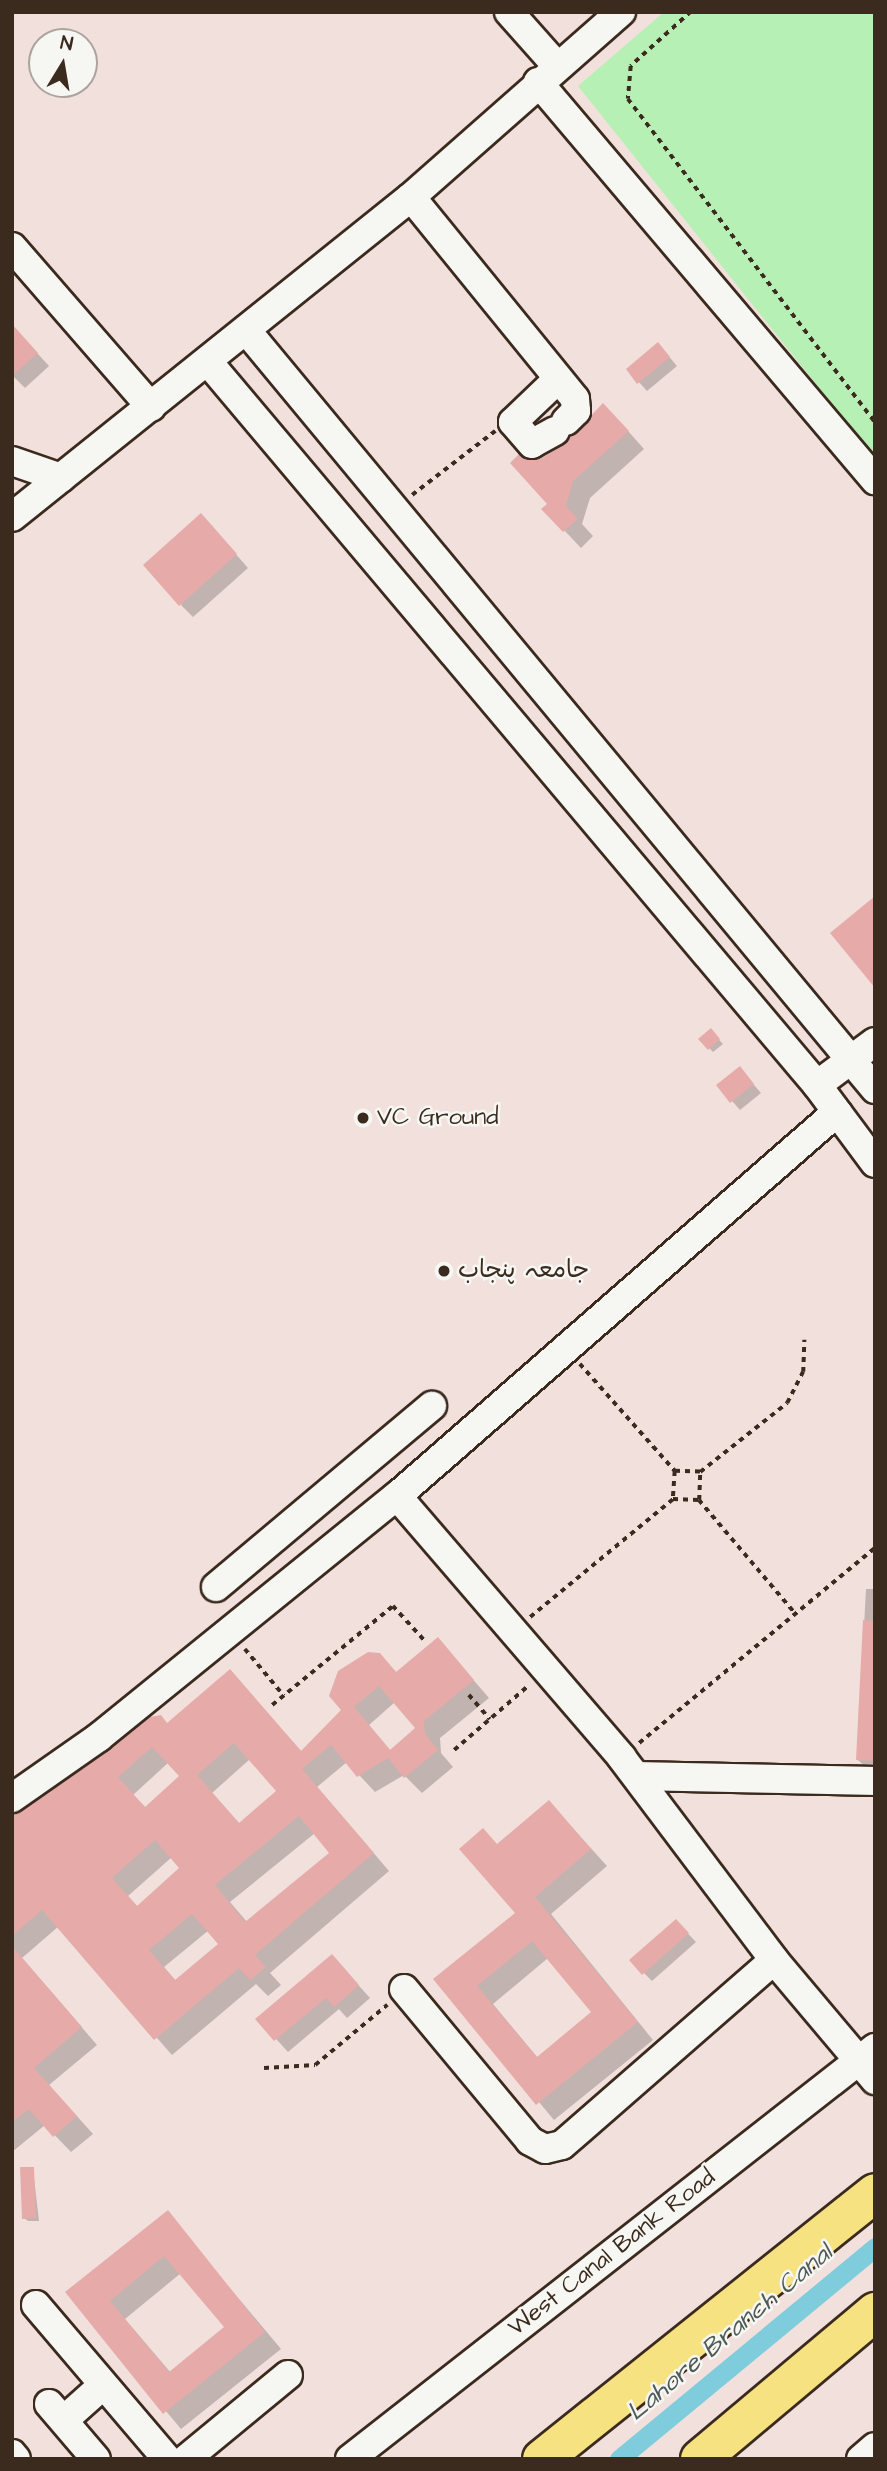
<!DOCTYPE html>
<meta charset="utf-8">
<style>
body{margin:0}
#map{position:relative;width:887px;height:2471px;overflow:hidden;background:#f6f6f2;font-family:"Architects Daughter","Playpen Sans Arabic",sans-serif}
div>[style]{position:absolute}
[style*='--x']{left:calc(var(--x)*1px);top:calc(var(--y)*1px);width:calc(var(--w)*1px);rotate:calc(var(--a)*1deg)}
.built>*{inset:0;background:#f1e0dc}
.green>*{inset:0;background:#b6f0b4}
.shadow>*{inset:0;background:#0003}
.canal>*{height:19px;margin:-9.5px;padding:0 9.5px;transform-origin:9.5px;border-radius:9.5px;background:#7eccdc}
.building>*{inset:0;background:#e6aba8}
.path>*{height:3.5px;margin-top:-1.75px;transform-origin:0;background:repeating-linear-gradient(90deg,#3b2a1e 0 5px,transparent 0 10px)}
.roads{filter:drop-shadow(2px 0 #3b2a1e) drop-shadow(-2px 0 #3b2a1e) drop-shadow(0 2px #3b2a1e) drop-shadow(0 -2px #3b2a1e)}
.minor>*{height:28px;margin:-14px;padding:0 14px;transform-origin:14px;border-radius:14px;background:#f6f6f2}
.highway>*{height:38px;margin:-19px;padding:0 19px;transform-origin:19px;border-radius:19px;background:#f6e281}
.dots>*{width:19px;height:19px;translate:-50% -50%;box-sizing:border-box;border:4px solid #f6f6f2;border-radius:50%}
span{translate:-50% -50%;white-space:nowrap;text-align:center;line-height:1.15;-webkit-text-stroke:5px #f6f6f2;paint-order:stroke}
.poi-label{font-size:24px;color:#3b2a1e}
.left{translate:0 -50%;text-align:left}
.street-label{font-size:24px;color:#3b2a1e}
.water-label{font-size:26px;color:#4f5b57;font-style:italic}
.frame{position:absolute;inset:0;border:14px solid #3b2a1e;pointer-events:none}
.north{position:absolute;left:28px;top:28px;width:70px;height:70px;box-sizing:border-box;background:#f6f6f2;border:2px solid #aba49d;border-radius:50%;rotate:11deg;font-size:19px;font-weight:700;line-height:28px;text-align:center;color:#3b2a1e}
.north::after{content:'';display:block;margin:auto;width:24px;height:32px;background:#3b2a1e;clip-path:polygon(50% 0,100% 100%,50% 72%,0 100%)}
</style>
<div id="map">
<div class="built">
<i style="clip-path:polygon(evenodd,12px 12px,875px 12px,875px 2459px,12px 2459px,12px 12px,42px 42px,84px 42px,84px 84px,42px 84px,42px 42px)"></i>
</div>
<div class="green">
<i style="clip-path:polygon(664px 12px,875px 12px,875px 458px,578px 86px)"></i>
</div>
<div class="shadow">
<i style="clip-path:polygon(17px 331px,49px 366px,25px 388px,13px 376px)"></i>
<i style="clip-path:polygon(666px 353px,677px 366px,647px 391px,628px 370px)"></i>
<i style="clip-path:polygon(620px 422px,644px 449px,590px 498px,582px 524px,593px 536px,581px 548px,544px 509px,550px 504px,540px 461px)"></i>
<i style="clip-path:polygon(213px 528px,248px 568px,193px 617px,181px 605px)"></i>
<i style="clip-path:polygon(711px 1031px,723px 1044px,713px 1052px,701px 1039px)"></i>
<i style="clip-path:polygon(747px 1077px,761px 1093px,740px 1110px,718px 1085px)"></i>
<i style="clip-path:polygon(866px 1589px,875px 1589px,875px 1776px,857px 1759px)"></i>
<i style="clip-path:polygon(evenodd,438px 1639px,489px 1698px,440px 1738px,441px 1753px,453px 1767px,422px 1793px,404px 1775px,375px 1792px,347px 1762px,317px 1787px,389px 1871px,270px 1973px,281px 1985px,268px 1996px,256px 1984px,172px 2055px,59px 1926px,22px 1958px,97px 2045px,49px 2085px,93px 2134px,71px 2152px,45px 2125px,12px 2152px,12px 1823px,168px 1725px,230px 1671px,302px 1752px,344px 1710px,379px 1655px,397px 1673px,438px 1639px,395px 1702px,418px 1728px,391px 1751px,369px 1725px,395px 1702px,438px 1639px,250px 1759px,278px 1791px,240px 1824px,212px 1793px,250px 1759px,438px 1639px,169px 1762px,181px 1776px,146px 1808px,133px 1795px,169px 1762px,438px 1639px,315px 1833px,332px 1853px,247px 1922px,230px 1902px,315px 1833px,438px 1639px,172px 1857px,182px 1868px,138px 1907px,128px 1896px,172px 1857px,438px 1639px,209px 1930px,220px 1944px,176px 1981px,164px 1967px,209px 1930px)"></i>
<i style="clip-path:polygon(evenodd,549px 1802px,607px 1866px,551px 1914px,653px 2040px,554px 2120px,436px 1979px,517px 1914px,498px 1845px,549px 1802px,548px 1958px,593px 2012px,538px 2058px,493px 2004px,548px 1958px)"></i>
<i style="clip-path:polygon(676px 1921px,696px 1942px,652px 1981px,644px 1973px)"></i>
<i style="clip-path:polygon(332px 1956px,370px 1998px,347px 2018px,339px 2009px,288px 2052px,258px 2019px)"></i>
<i style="clip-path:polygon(33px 2169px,39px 2221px,28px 2221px,24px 2218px)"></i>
<i style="clip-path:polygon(evenodd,167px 2213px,281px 2349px,181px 2429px,67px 2293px,167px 2213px,181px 2273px,226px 2327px,171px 2373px,125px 2319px,181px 2273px)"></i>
</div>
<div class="canal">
<i style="--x:619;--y:2459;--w:332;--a:-39.6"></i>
</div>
<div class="building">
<i style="clip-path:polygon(12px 324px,38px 353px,12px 376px)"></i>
<i style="clip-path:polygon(658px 342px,670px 357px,637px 384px,626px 369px)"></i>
<i style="clip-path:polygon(603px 403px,629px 431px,573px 481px,566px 506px,578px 519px,563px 532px,541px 509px,547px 504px,510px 463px,519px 454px,540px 459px,563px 445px)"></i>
<i style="clip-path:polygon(201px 513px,237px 554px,179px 606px,143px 565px)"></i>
<i style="clip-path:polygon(875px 896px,875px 988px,830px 933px)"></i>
<i style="clip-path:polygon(711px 1028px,720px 1039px,708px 1050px,698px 1039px)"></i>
<i style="clip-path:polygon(740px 1066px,754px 1084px,730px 1103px,716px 1085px)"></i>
<i style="clip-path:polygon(863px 1620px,875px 1621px,875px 1761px,856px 1760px)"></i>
<i style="clip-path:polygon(evenodd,438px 1637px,474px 1680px,424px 1721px,425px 1734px,438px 1750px,404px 1778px,388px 1758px,357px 1777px,331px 1745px,302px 1769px,374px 1853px,255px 1955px,266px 1967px,250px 1980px,239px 1968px,154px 2040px,42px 1910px,12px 1936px,12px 1816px,150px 1717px,161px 1715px,167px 1723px,230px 1669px,301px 1751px,341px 1710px,329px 1696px,338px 1671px,368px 1652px,380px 1653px,396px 1672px,438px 1637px,379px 1686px,415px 1728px,390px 1750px,354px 1707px,379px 1686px,438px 1637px,234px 1743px,276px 1791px,239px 1823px,197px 1775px,234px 1743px,438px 1637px,152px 1747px,179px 1776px,145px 1807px,118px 1777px,152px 1747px,438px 1637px,299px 1816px,329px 1853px,245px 1922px,215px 1885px,299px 1816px,438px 1637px,155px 1840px,179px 1868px,137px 1906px,112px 1878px,155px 1840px,438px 1637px,192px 1914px,218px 1944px,175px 1980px,149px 1950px,192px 1914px)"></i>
<i style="clip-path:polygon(evenodd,549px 1800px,591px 1849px,535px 1897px,638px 2022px,536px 2105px,433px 1979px,515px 1913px,459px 1849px,483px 1828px,497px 1844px,549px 1800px,532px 1941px,591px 2012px,537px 2057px,477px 1986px,532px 1941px)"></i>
<i style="clip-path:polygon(676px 1919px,689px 1933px,642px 1975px,629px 1960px)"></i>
<i style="clip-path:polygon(12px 1946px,82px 2027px,34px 2068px,77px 2116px,53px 2137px,29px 2109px,12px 2122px)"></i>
<i style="clip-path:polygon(332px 1954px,359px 1985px,334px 2007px,326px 1998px,274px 2041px,255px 2019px)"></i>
<i style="clip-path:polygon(20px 2167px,34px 2167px,36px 2218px,22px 2219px)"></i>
<i style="clip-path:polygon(evenodd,168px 2210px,265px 2332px,163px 2414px,65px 2292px,168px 2210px,164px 2256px,224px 2327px,169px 2372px,110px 2301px,164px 2256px)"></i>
</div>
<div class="path">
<i style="--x:691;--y:12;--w:81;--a:138"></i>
<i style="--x:631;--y:66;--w:33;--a:95"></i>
<i style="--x:628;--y:99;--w:407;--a:52.6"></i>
<i style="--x:412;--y:495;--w:105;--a:-37.6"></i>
<i style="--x:580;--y:1364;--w:143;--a:48.4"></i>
<i style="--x:675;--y:1471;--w:28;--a:94"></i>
<i style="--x:673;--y:1499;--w:26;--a:2"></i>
<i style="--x:699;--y:1500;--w:28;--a:-88"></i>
<i style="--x:700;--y:1472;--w:25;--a:-178"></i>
<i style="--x:700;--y:1472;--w:111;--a:-38.4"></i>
<i style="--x:787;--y:1403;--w:35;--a:-63"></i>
<i style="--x:803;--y:1372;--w:32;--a:-88"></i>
<i style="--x:699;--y:1500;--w:148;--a:49.7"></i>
<i style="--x:530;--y:1617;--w:185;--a:-39.5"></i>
<i style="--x:245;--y:1649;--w:61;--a:50.3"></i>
<i style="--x:469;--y:1695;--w:32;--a:49"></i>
<i style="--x:272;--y:1705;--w:156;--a:-39.3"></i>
<i style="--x:393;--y:1606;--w:49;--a:47.5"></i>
<i style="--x:639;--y:1743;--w:306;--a:-39.6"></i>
<i style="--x:454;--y:1750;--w:99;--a:-40.9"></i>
<i style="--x:264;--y:2068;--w:51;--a:-3.4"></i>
<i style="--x:315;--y:2065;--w:94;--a:-39.8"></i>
</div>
<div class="roads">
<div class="minor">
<i style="--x:509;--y:12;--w:72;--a:48.4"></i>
<i style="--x:538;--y:82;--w:522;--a:49.74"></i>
<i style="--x:411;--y:197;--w:260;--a:50.9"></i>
<i style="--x:575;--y:399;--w:12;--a:85"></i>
<i style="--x:576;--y:411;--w:14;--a:135"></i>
<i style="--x:12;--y:247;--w:212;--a:49"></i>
<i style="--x:246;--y:330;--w:986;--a:50.35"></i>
<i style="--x:209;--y:363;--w:944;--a:49.9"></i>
<i style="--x:817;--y:1085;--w:97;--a:53.4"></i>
<i style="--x:555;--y:431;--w:26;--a:151"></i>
<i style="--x:532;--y:444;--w:29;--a:-131"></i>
<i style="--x:513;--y:422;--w:61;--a:-43.7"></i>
<i style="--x:12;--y:461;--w:52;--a:19.1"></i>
<i style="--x:12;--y:517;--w:511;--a:-38.73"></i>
<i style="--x:411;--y:197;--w:280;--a:-41.4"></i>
<i style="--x:817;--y:1085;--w:72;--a:-36.6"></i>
<i style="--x:397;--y:1496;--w:345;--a:49.3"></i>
<i style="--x:622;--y:1758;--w:253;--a:53"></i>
<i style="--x:774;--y:1960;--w:157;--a:49.9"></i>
<i style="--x:216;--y:1587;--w:282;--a:-40"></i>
<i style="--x:637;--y:1776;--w:238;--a:1.2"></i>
<i style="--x:12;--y:1798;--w:106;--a:-35"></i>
<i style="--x:99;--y:1737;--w:383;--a:-39"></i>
<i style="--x:397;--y:1496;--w:584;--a:-41.11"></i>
<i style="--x:404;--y:1989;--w:197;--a:50.3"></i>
<i style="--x:530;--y:2141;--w:17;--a:28"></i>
<i style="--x:545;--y:2149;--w:17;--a:-13"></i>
<i style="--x:562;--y:2145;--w:281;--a:-41.1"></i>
<i style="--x:36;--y:2305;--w:202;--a:49.6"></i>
<i style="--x:49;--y:2404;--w:72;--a:49.5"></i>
<i style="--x:64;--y:2420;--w:51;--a:-41.8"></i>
<i style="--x:12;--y:2454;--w:6;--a:51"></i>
<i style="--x:186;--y:2459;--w:132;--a:-39.5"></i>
<i style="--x:350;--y:2459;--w:667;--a:-38.06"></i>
<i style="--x:861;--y:2459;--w:18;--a:-41"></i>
</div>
<div class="highway">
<i style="--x:542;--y:2459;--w:426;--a:-38.6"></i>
<i style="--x:700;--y:2459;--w:229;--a:-40"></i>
</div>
</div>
<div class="dots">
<i style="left:363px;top:1118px;background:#3b2a1e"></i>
<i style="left:444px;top:1271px;background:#3b2a1e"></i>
</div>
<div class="poi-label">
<span class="left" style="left:377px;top:1118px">VC Ground</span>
<span class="left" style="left:458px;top:1271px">جامعہ پنجاب</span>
</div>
<div class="street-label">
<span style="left:612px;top:2253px;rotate:-38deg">West Canal Bank Road</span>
</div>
<div class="water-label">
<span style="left:730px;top:2333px;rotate:-40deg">Lahore Branch Canal</span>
</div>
<div class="frame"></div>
<div class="north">N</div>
</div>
